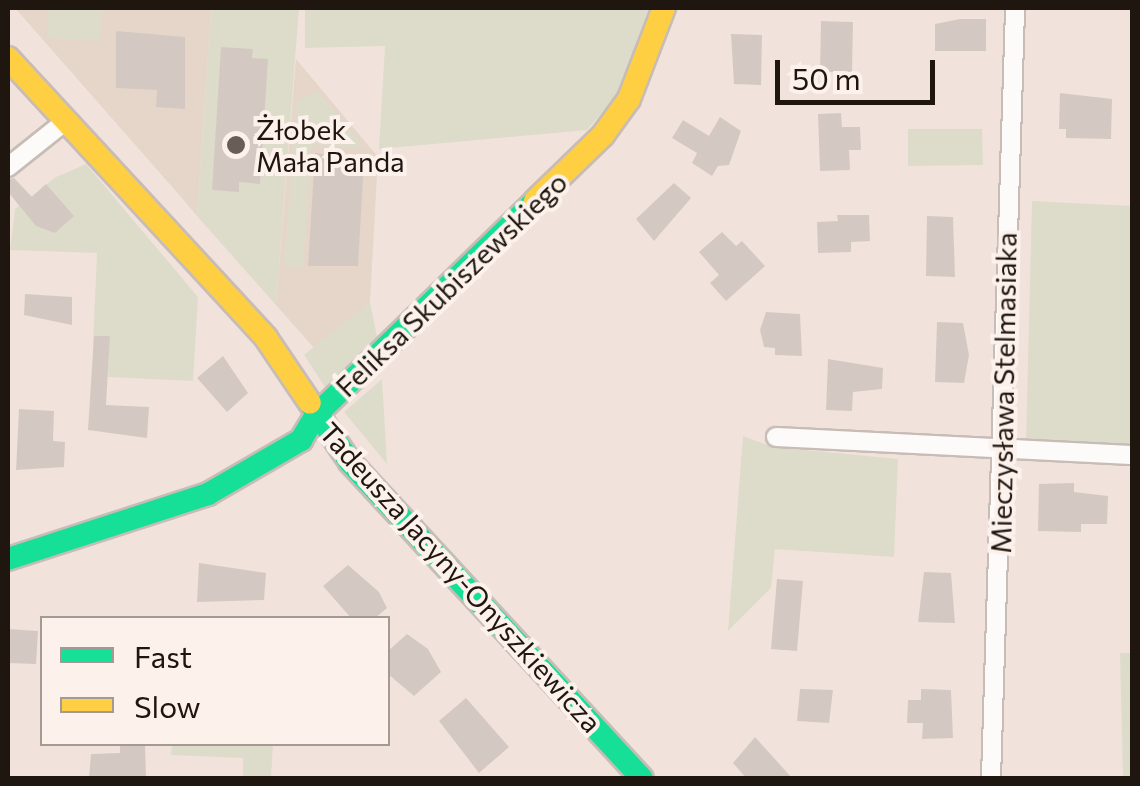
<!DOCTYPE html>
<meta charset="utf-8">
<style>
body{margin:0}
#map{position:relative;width:1140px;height:786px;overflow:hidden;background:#f1e3db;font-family:Commissioner,sans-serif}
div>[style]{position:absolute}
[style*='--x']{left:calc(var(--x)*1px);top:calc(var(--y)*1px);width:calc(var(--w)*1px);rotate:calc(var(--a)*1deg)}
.education>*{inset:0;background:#e5d6c9}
.green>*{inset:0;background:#dddcca}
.building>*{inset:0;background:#d4c9c2}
.roads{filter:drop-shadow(2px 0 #c7bcb6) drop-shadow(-2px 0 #c7bcb6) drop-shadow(0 2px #c7bcb6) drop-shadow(0 -2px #c7bcb6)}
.street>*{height:18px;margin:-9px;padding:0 9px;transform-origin:9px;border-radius:9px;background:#fdfbfa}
.fast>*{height:22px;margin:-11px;padding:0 11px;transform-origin:11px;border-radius:11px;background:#16e098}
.slow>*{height:22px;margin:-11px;padding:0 11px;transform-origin:11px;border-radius:11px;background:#ffcf43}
.dots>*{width:28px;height:28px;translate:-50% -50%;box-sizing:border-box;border:5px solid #fcf1eb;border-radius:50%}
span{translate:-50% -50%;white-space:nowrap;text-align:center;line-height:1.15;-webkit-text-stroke:8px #fcf1eb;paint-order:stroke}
.poi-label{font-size:28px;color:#1f1610}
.left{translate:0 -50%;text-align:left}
.street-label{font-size:28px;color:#1f1610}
.frame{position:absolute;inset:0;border:10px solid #1f1610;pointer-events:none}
.legend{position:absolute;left:40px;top:616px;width:350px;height:130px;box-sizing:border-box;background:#fcf1eb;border:2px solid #a49993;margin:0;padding:12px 18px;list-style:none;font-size:30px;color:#1f1610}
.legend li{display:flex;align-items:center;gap:20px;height:50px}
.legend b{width:50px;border:2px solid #a49993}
.scale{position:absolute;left:775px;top:60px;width:160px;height:45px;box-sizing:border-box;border:5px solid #1f1610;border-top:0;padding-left:12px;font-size:30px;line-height:35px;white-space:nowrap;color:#1f1610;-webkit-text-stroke:8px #fcf1eb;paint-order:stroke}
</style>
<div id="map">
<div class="education">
<i style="clip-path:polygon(15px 8px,211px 8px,197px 216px,181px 197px)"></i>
<i style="clip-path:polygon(296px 59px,378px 157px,370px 302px,315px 349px,276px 305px)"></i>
</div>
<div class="green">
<i style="clip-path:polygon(49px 8px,102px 8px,100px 41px,47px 38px)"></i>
<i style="clip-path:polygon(211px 8px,299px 8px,276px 305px,197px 216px)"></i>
<i style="clip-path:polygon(305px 8px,652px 8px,624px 87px,587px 130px,379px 149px,385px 46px,305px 48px)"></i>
<i style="clip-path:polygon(317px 91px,365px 148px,312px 145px,303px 268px,284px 266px,297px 101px)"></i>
<i style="clip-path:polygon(908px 129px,982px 129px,983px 165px,908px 166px)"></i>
<i style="clip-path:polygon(86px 164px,198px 297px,193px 381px,108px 377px,109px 346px,93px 345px,97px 253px,10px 250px,15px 209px,56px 177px)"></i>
<i style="clip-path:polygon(1032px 201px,1132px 206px,1132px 446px,1026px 443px)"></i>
<i style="clip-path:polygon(370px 302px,378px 342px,325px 387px,304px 355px)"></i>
<i style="clip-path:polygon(382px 379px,387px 464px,344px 412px)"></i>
<i style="clip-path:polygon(743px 436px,773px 447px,898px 459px,894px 557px,775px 549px,771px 588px,728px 631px)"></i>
<i style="clip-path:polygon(1120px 653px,1132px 653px,1132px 778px,1123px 778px)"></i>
<i style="clip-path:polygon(172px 744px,273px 744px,271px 778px,243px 778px,243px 758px,171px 755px)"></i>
</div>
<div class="building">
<i style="clip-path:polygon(960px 19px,986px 19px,986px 51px,935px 51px,935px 24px)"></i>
<i style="clip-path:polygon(821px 21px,853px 22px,852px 72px,820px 72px)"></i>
<i style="clip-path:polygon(116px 31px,185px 37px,185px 109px,156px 107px,157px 90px,116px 88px)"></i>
<i style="clip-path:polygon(731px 34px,762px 35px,761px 85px,734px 84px)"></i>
<i style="clip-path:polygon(221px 47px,253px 49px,252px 58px,268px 59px,260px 184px,239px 182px,239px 192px,212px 190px)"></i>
<i style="clip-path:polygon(1060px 93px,1112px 99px,1111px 139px,1066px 138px,1066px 129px,1059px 129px)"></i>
<i style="clip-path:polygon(841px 113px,842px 127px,860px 127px,861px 150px,849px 150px,850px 170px,820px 171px,818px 114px)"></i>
<i style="clip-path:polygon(720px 117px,741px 131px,729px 165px,718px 166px,712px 176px,692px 163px,697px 153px,672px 138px,683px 120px,709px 136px)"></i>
<i style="clip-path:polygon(315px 153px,364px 160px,358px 266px,308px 266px)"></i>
<i style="clip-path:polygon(14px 178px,32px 197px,46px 184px,74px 216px,55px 233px,36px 226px,8px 192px,8px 179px)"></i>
<i style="clip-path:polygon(674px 183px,691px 198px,654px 241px,636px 219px)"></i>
<i style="clip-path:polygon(837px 215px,869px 215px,870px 241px,851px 242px,851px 252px,818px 253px,817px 222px,838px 221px)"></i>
<i style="clip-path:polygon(927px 216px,953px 217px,955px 277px,926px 276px)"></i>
<i style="clip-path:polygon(722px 232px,736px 246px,742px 241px,765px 266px,726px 301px,710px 283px,719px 275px,699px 252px)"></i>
<i style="clip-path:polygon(25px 294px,72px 297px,72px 325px,24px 315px)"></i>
<i style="clip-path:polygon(766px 312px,800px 314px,802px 356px,775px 355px,775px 348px,764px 347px,760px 330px)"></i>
<i style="clip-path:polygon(937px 322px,963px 323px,969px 355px,964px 383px,935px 382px)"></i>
<i style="clip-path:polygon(94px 336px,110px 336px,106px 405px,149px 407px,147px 438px,88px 430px)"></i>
<i style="clip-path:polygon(223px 356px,248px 393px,227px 412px,197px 378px)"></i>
<i style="clip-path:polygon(828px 359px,883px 368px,882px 389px,853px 392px,852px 411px,826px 410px)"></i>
<i style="clip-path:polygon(19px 409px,54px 411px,53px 441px,65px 442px,64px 467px,16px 470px)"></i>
<i style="clip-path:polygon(1074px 483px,1074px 492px,1108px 496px,1107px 524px,1081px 524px,1081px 532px,1038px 531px,1039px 484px)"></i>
<i style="clip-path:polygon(199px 563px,266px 573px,264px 600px,197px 602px)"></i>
<i style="clip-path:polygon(348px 565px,379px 592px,387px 608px,375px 618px,351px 618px,323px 586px)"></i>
<i style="clip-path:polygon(924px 572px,951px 573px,955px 623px,918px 622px)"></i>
<i style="clip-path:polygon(777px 579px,803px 581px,797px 651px,771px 649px)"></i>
<i style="clip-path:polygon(8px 629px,38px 631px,36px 664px,8px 663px)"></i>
<i style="clip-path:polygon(407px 634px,428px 649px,441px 672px,414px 696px,388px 674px,388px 651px)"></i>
<i style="clip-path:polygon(800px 689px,833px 690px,829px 723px,797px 721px)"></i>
<i style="clip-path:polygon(921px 689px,951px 690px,953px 738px,922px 739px,923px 723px,907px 723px,908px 700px,921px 700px)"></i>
<i style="clip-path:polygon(466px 698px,509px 747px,479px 773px,439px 721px)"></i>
<i style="clip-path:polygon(755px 737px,792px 778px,746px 778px,733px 763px)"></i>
<i style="clip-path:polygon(120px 744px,145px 746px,146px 778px,89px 778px,91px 754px,120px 753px)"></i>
</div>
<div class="roads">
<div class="street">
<i style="--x:8;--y:167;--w:75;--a:-38.5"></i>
<i style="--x:776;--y:437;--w:356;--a:2.9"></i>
<i style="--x:991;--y:778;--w:770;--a:-88.21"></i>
</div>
<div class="fast">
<i style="--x:310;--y:403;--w:71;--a:55.9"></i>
<i style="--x:350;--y:462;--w:430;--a:47.3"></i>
<i style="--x:8;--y:559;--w:210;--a:-18"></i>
<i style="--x:208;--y:494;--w:108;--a:-30.1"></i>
<i style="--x:301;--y:440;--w:29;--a:-59"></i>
<i style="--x:316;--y:415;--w:306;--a:-44.3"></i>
</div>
<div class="slow">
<i style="--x:8;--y:58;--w:381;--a:47.3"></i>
<i style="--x:266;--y:338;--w:78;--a:55.9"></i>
<i style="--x:535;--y:201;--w:95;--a:-44.1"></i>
<i style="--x:603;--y:135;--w:44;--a:-54.2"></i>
<i style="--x:629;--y:99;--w:97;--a:-69"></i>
</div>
</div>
<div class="dots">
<i style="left:236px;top:145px;background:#685e57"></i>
</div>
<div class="poi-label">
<span class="left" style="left:256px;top:145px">Żłobek<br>Mała Panda</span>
</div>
<div class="street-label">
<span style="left:451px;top:284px;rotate:-44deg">Feliksa Skubiszewskiego</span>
<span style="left:1003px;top:393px;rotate:-89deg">Mieczysława Stelmasiaka</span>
<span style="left:461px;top:577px;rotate:48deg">Tadeusza Jacyny-Onyszkiewicza</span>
</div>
<div class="frame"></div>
<ul class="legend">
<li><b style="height:12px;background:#16e098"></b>Fast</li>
<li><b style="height:12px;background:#ffcf43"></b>Slow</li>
</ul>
<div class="scale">50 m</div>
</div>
